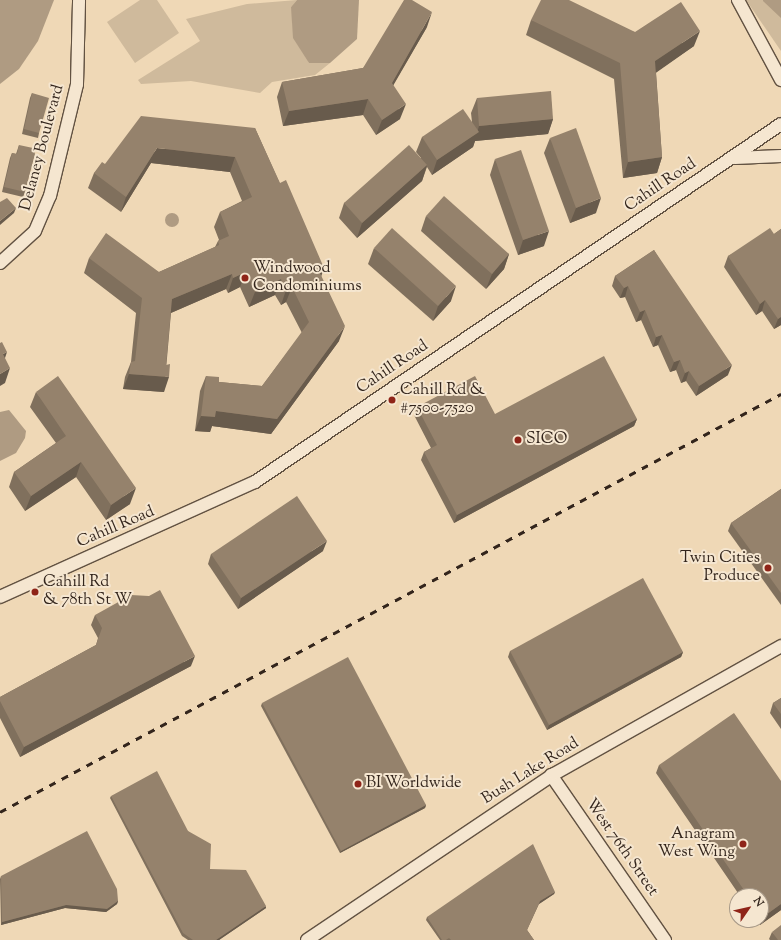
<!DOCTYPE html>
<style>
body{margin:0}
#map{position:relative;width:781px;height:940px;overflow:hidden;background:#efd8b6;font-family:"Sorts Mill Goudy",serif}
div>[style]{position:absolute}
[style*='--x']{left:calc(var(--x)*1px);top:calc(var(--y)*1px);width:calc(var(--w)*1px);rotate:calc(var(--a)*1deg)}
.green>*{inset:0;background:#cfba9c}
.water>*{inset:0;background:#af9b82}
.round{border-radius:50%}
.roads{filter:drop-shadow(1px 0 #625242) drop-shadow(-1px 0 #625242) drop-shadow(0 1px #625242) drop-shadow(0 -1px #625242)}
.minor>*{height:12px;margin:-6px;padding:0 6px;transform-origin:6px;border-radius:6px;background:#f5e6d0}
.rail>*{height:3px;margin-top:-1.5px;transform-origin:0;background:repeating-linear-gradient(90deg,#33251c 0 7px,transparent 0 14px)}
.wall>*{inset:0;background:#80705d}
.shaded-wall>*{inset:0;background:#685b4c}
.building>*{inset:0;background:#95826c}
.dots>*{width:11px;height:11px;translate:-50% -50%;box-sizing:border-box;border:2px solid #f5e6d0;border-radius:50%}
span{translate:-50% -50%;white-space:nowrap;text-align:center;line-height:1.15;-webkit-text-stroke:4px #f5e6d0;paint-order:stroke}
.street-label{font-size:16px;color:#33251c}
.poi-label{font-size:16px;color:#33251c}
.left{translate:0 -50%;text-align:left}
.right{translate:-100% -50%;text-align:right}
.north{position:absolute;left:729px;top:888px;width:40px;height:40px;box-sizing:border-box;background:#f5e6d0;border:1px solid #a79988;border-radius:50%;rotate:56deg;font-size:11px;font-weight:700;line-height:16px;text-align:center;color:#33251c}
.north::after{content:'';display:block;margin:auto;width:14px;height:18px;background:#8f2418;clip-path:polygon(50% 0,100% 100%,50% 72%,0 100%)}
</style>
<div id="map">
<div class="green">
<i style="clip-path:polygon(140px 0,157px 0,179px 33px,135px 63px,107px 22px)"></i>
<i style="clip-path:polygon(297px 0,291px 7px,309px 63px,330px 63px,315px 75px,272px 82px,260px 93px,191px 81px,141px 84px,138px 80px,200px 41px,186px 19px,247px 4px)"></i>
<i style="clip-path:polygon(746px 0,781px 0,781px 51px)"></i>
</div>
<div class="water">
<i style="clip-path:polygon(0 0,54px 0,38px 41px,19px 69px,0 84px)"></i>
<i style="clip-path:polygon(297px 0,359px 0,357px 39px,330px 63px,309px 63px,293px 38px,291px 7px)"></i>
<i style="clip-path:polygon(763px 0,781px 0,781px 18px,763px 1px)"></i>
<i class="round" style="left:165px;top:213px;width:14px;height:14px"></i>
<i style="clip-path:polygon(9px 410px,26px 431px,25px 438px,16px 453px,0 461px,0 412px)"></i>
</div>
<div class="roads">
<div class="minor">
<i style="--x:738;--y:0;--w:91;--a:61.7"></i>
<i style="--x:735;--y:158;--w:46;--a:-2.5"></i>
<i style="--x:0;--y:263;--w:47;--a:-42.4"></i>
<i style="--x:35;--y:231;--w:38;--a:-67"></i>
<i style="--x:50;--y:196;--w:115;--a:-76.4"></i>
<i style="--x:77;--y:84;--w:84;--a:-88.6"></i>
<i style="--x:0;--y:597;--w:280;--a:-24.3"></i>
<i style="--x:255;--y:482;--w:636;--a:-34.24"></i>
<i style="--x:551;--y:775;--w:201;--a:55.4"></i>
<i style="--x:307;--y:940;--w:298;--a:-33.9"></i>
<i style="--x:554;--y:774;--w:261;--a:-29.4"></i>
</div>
</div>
<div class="rail">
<i style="--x:0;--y:812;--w:886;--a:-28.16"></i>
</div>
<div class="wall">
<i style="clip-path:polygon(531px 20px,635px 32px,694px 46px,656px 72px,662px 157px,657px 173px,623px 178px,614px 79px,526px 35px)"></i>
<i style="clip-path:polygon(427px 27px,393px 85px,400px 119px,376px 135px,363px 115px,283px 126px,277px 97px,282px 82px,363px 68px)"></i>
<i style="clip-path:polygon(32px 93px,39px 133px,38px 138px,22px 134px,30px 98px)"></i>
<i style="clip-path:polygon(477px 98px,553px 119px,548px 134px,475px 141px,473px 147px,432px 175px,427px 167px,422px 181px,357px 238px,339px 218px,344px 203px,421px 158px,416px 152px,422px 137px,472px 122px,471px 113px)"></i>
<i style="clip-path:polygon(255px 128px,321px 276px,339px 341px,271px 434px,212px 426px,210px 432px,195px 431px,200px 391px,206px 376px,219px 382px,262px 386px,302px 333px,286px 302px,281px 305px,275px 295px,249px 307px,240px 287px,228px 293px,226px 289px,171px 313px,164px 392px,123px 389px,125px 377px,131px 362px,136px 313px,84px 273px,89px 258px,159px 272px,215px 247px,218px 241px,219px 240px,214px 227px,220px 212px,242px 201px,230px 172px,151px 163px,121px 212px,88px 188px,94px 173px,105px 164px)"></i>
<i style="clip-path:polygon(550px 138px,596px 213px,570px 223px,544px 153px)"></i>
<i style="clip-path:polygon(19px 145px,25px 192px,23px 197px,2px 192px,10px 158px,12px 153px,16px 154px)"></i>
<i style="clip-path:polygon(495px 159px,544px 246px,518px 255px,490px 175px)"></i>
<i style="clip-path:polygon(426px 216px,509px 254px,504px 269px,486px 289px,421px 231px)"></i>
<i style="clip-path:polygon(781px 229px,781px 325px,774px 329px,762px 311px,756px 315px,724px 267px,728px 256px,774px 234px)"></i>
<i style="clip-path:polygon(374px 248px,451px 301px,433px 321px,368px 264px)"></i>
<i style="clip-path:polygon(654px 250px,728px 375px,696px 396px,686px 381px,681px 383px,676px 370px,670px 372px,658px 345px,653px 347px,641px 320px,636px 322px,625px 297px,620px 298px,612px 286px,615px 276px)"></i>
<i style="clip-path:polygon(36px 392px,130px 504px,106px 520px,76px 477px,25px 511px,9px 487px,14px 472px,56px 443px,30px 407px)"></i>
<i style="clip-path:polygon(417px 407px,495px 414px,637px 419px,634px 426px,454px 523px,421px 460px,424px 452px,431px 448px,414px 415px)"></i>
<i style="clip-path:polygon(781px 489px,781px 605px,728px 531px,731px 523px)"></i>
<i style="clip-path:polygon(323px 551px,238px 609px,208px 564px,211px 554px)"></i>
<i style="clip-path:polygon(95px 615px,191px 666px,20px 757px,0 718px,0 697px,96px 645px,98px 638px,91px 625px)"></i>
<i style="clip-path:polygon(510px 651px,683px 652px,681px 657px,547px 730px,508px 657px)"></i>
<i style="clip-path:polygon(781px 698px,781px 729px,770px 713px,773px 703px)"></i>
<i style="clip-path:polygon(262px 703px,426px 805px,425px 808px,340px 853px,261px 706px)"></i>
<i style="clip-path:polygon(659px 765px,781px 781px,781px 910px,760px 925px,757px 920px,761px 920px,761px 896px,740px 896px,656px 773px)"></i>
<i style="clip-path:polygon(111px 796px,188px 831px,210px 869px,266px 908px,219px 940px,188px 940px,182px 936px,110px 798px)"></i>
<i style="clip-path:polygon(1px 876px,118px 901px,117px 904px,106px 912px,65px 908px,1px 925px,0 879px)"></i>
<i style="clip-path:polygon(555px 892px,554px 894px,539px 904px,527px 930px,534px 940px,440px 940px,426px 920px,427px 917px)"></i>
<i style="clip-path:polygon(772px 932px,781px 940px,770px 940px,769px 939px)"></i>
</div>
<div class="shaded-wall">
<i style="clip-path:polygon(432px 12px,427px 27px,386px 98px,392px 83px)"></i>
<i style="clip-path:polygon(700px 31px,694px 46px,650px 77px,655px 61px)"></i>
<i style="clip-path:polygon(368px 99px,363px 115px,283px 126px,289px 111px)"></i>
<i style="clip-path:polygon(406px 104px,400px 119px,376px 135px,382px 120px)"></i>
<i style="clip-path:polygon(553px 119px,548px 134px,475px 141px,473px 147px,432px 175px,437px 160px,477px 133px,479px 126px)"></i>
<i style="clip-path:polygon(157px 148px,235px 157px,230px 172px,151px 163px,121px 212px,126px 197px)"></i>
<i style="clip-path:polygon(662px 157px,657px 173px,623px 178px,628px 162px)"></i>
<i style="clip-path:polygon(427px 165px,422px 181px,357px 238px,362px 223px)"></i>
<i style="clip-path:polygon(601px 198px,596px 213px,570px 223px,576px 208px)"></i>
<i style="clip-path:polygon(16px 208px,14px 213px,0 225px,0 221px)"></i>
<i style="clip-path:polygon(549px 231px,544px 246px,518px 255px,523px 240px)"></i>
<i style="clip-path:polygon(509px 254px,504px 269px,486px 289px,492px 274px)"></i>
<i style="clip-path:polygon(324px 268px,319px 283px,319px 271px)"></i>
<i style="clip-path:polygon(246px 272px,240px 287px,228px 293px,233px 278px)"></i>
<i style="clip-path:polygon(232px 274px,226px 289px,166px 315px,172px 299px)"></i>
<i style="clip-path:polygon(281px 279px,275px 295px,249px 307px,255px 292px)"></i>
<i style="clip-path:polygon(456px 286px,451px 301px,433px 321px,438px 306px)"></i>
<i style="clip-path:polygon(628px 286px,625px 297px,620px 298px,624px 288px)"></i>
<i style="clip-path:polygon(292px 287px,286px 302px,281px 305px,286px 290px)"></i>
<i style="clip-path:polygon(765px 300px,762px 311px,756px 315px,760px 304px)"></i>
<i style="clip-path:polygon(645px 310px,641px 320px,636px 322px,640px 312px)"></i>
<i style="clip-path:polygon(781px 317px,781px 325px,774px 329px,778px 319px)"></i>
<i style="clip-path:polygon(345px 326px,339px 341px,271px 434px,212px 426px,210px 432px,195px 431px,201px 416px,216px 411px,277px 419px)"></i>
<i style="clip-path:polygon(662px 335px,658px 345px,653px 347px,656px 337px)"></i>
<i style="clip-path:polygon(7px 352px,2px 367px,3px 354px)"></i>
<i style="clip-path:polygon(680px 360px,676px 370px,670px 372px,674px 362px)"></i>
<i style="clip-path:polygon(732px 365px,728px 375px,696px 396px,699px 386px)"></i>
<i style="clip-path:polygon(10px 368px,5px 383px,0 386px,0 374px)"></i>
<i style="clip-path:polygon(689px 371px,686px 381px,681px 383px,685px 373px)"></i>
<i style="clip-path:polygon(129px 374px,169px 377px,164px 392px,123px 389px)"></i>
<i style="clip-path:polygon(637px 419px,634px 426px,454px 523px,457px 515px)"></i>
<i style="clip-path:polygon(81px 462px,76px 477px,25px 511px,31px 496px)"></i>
<i style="clip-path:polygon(136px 488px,130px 504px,106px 520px,111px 505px)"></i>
<i style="clip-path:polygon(327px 541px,323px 551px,238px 609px,241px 598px)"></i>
<i style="clip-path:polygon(683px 652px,681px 657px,547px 730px,549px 725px)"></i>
<i style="clip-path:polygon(195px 656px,191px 666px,20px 757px,24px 747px)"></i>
<i style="clip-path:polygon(426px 805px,425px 808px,340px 853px,341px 851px)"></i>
<i style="clip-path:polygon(555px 892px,554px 894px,539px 904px,540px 901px)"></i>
<i style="clip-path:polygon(118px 901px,117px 904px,106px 912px,65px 908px,1px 925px,2px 922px,66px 905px)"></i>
<i style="clip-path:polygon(781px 904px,781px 910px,760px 925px,763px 917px)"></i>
<i style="clip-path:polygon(266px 906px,266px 908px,219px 940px,216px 940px)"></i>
</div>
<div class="building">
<i style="clip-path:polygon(404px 0,412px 0,432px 12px,392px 83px,406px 104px,382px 120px,368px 99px,289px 111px,282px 82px,363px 68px)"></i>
<i style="clip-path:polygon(541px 0,569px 0,635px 32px,681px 2px,700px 31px,655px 61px,662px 157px,628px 162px,620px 63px,531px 20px)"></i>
<i style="clip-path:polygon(551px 91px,553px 119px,479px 126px,477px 98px)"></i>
<i style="clip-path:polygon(32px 93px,49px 98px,39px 133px,24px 129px)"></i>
<i style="clip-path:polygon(463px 109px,479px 132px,437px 160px,422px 137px)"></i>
<i style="clip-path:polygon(141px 116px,255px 128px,280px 183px,286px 180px,324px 268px,319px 271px,345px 326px,277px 419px,216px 411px,215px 417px,201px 416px,206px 376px,219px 377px,219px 382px,262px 386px,309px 322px,292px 287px,286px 290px,281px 279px,255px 292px,246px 272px,233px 278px,232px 274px,172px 299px,166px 365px,170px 364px,169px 377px,129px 374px,131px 362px,135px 361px,142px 298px,89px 258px,106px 233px,159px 272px,219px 245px,218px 241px,229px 236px,220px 212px,252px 197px,235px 157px,157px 148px,126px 197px,94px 173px,102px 162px,105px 164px)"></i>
<i style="clip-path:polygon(576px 128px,601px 198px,576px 208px,550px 138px)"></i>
<i style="clip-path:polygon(19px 145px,33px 148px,35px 154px,25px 192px,4px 187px,12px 153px,17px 154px)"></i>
<i style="clip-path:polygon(409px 145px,427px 165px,362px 223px,344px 203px)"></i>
<i style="clip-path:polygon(521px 150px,549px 231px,523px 240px,495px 159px)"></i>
<i style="clip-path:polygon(444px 196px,509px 254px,492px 274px,426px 216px)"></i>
<i style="clip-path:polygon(7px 198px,16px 208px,0 221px,0 202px)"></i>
<i style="clip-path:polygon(392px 228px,456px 286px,438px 306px,374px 248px)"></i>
<i style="clip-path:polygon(770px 228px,774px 234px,781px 229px,781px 317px,778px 319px,765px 300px,760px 304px,728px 256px)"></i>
<i style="clip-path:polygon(654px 250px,732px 365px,699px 386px,689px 371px,685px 373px,680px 360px,674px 362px,662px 335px,656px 337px,645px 310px,640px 312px,628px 286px,624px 288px,615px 276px)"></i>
<i style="clip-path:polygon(2px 342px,7px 352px,3px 354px,10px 368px,0 374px,0 343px)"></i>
<i style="clip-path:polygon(604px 356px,637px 419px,457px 515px,424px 452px,437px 445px,417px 407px,475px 376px,495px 414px)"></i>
<i style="clip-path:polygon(58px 376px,136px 488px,111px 505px,81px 462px,31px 496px,14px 472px,66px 436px,36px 392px)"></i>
<i style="clip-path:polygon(781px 489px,781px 593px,731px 523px)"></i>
<i style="clip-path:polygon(297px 496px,327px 541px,241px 598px,211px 554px)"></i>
<i style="clip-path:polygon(643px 578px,683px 652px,549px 725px,510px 651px)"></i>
<i style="clip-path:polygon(160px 590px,195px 656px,24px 747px,0 701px,0 697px,96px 645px,102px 628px,95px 615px,131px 595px,149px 596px)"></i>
<i style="clip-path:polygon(348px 657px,426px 805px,341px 851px,262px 703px)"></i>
<i style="clip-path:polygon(781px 698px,781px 714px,773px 703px)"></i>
<i style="clip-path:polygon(734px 713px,781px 781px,781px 904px,763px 917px,761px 914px,761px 896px,748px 896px,659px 765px)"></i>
<i style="clip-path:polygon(157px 771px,188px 831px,211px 844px,210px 869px,246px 870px,266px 906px,216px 940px,193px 940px,183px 933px,111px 796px)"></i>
<i style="clip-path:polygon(87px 831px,117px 889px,118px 901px,107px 909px,66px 905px,2px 922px,1px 876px)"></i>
<i style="clip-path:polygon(533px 844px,555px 892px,540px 901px,527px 930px,534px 940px,451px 940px,449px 938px,446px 940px,442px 940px,427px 917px)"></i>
<i style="clip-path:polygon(781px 925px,781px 940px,778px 940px,772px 932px)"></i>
</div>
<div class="dots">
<i style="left:245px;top:278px;background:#8f2418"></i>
<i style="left:392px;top:400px;background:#8f2418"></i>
<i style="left:518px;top:440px;background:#8f2418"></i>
<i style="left:768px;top:568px;background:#8f2418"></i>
<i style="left:35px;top:592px;background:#8f2418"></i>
<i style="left:358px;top:784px;background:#8f2418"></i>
<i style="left:743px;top:844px;background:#8f2418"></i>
</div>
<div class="street-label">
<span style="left:43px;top:148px;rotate:-75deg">Delaney Boulevard</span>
<span style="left:661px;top:186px;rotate:-34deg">Cahill Road</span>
<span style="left:393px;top:368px;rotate:-34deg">Cahill Road</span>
<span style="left:116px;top:528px;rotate:-23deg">Cahill Road</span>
<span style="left:531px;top:772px;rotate:-32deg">Bush Lake Road</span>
<span style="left:621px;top:848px;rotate:55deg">West 76th Street</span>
</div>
<div class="poi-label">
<span class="left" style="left:253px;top:278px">Windwood<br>Condominiums</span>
<span class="left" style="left:400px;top:400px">Cahill Rd &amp;<br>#7500-7520</span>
<span class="left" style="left:526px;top:440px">SICO</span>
<span class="right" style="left:760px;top:568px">Twin Cities<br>Produce</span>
<span class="left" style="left:43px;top:592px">Cahill Rd<br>&amp; 78th St W</span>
<span class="left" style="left:366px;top:784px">BI Worldwide</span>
<span class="right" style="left:735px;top:844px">Anagram<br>West Wing</span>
</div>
<div class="north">N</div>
</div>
